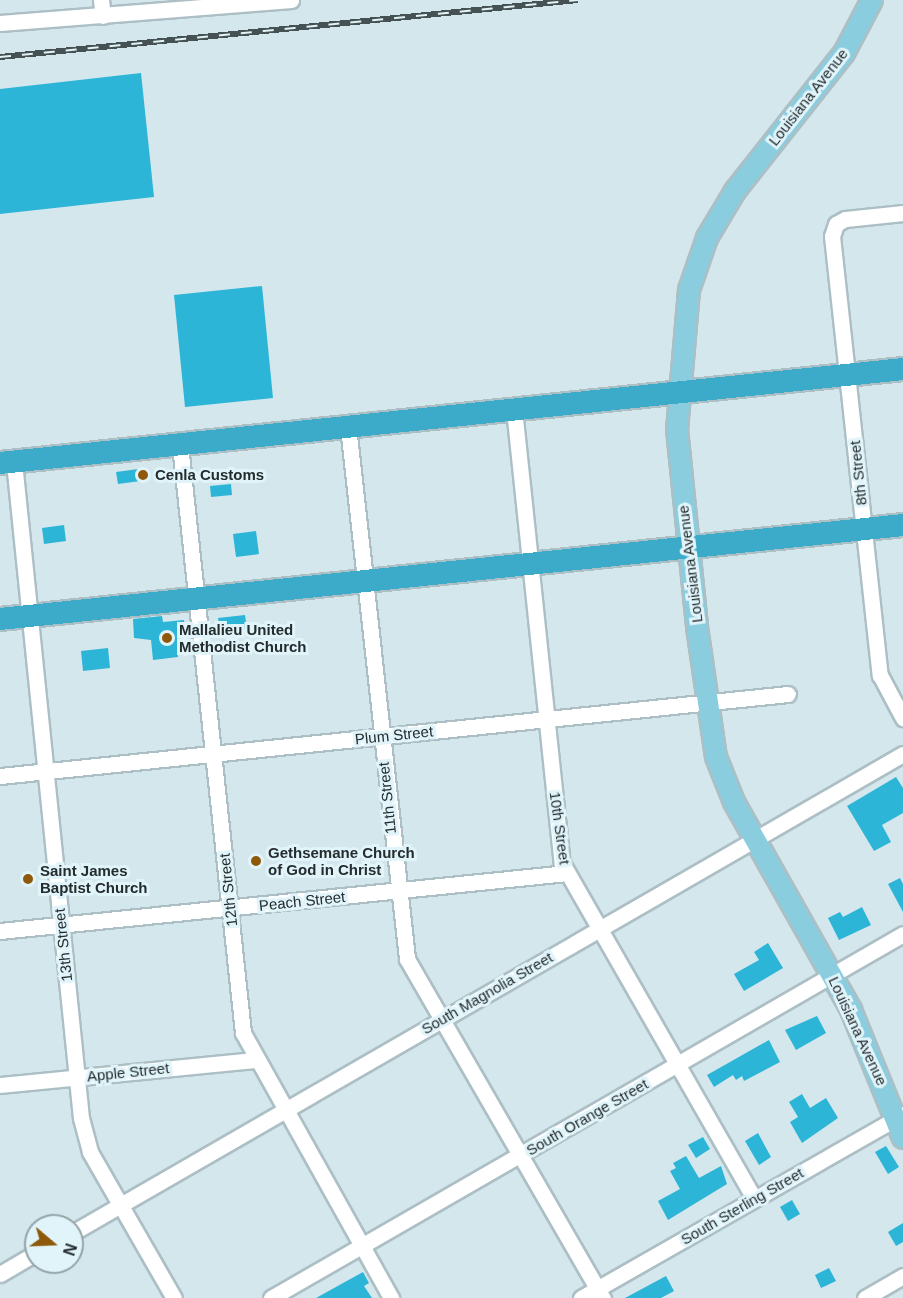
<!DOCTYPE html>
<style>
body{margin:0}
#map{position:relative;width:903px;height:1298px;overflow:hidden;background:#d3e7ed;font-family:Helvetica,sans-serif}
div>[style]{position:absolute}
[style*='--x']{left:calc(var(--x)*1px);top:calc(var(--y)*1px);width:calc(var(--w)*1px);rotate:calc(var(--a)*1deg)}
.building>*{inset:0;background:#2db5d7}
.roads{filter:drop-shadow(2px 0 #acbfc5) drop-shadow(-2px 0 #acbfc5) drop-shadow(0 2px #acbfc5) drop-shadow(0 -2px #acbfc5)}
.minor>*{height:15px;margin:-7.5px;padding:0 7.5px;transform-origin:7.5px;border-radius:7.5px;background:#fff}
.major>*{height:20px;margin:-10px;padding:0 10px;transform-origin:10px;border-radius:10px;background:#89cddf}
.highway>*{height:22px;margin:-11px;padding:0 11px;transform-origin:11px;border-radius:11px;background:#3babc9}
.rail>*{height:6px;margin-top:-3px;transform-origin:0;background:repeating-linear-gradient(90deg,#e0f4fa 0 11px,#465153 0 22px);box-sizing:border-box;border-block:2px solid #465153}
.dots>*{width:16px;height:16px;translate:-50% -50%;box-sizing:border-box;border:3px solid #e0f4fa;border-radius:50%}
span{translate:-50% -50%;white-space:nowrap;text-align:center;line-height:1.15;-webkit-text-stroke:6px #e0f4fa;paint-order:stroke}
.street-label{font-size:15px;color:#242c2e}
.poi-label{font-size:15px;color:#242c2e;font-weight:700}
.left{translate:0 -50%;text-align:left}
.north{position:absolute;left:24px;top:1214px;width:60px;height:60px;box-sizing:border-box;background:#e0f4fa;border:2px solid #95a4a8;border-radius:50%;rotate:109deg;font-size:16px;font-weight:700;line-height:24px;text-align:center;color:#242c2e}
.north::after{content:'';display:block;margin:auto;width:21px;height:27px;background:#8e590a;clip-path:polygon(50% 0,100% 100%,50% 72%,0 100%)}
</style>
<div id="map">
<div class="building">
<i style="clip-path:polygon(141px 73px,154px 197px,0 214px,0 89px)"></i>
<i style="clip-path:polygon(262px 286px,273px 398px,185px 407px,174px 295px)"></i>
<i style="clip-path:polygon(146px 468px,148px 480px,118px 484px,116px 472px)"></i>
<i style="clip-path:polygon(231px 484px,232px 495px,211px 497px,210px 486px)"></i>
<i style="clip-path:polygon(64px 525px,66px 541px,44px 544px,42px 528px)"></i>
<i style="clip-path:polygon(256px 531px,259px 554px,236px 557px,233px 534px)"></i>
<i style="clip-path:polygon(245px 615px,247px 629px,220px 632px,218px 618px)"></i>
<i style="clip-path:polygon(162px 616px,163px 622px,184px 620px,186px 636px,177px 637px,178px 657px,153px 660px,151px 640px,134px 638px,133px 619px)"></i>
<i style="clip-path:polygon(108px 648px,110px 668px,83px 671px,81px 651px)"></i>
<i style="clip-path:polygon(896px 777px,903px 788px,903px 813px,882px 825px,891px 842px,874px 851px,847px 806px)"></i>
<i style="clip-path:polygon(900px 878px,903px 884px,903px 912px,888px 884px)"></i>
<i style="clip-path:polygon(862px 907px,871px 925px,839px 940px,828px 918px,840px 912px,843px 917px)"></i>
<i style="clip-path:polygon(768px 943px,783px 968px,744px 991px,734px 974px,759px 960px,754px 952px)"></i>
<i style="clip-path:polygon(817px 1016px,826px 1033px,796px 1050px,785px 1030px)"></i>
<i style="clip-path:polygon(769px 1040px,780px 1062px,744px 1081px,742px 1076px,736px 1080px,733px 1075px,714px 1087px,707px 1075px)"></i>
<i style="clip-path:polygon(802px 1094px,810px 1108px,826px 1098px,838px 1118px,802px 1143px,790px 1122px,798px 1117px,789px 1102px)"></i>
<i style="clip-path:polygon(758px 1133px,771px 1157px,759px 1165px,745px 1141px)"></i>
<i style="clip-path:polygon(703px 1137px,710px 1149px,696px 1158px,688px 1145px)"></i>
<i style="clip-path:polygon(886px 1146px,899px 1167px,888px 1174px,875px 1152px)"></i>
<i style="clip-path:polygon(686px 1156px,699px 1178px,721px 1166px,727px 1184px,668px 1220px,658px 1201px,680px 1189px,670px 1171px,676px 1168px,673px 1163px)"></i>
<i style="clip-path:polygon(792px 1200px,800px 1214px,788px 1221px,780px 1207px)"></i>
<i style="clip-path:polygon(903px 1223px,903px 1242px,896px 1246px,888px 1232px)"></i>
<i style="clip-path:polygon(829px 1268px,836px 1281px,821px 1288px,815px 1275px)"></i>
<i style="clip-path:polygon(363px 1272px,369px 1283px,364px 1286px,372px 1298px,316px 1298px)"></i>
<i style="clip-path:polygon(666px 1276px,674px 1291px,661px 1298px,625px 1298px)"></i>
</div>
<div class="roads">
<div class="minor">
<i style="--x:101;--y:0;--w:16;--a:83"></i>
<i style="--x:0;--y:23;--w:292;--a:-4.5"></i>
<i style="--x:903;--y:213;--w:58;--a:174.1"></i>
<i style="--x:845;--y:219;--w:10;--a:151"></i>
<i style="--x:836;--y:224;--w:13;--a:108"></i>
<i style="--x:832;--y:236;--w:442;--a:83.8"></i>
<i style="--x:880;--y:675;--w:49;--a:61.9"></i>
<i style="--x:514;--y:409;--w:457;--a:84"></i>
<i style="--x:562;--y:863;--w:386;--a:60.2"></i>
<i style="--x:348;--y:426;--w:536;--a:83.68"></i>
<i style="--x:407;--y:959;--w:392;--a:60"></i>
<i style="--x:180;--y:445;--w:591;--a:83.88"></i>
<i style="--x:243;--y:1033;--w:304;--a:60.8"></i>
<i style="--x:14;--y:462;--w:659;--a:84.17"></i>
<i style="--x:81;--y:1118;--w:35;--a:75"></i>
<i style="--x:90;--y:1152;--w:168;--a:60.1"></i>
<i style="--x:0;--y:776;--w:792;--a:-5.94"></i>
<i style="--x:0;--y:931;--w:570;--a:-5.84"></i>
<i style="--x:0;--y:1085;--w:256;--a:-5.6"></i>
<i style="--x:72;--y:1233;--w:959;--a:-29.96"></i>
<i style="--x:0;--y:1274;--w:42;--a:-30.3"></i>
<i style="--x:271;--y:1298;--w:729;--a:-29.94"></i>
<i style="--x:581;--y:1298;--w:371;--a:-29.7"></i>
<i style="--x:865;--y:1298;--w:44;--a:-30.1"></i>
</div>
<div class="major">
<i style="--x:872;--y:0;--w:60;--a:117.8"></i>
<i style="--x:844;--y:53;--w:176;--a:128.3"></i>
<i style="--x:735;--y:191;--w:55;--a:120.8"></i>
<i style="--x:707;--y:238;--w:55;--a:109.1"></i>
<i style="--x:689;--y:290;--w:140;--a:94.9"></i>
<i style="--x:677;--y:429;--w:199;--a:84.2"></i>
<i style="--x:697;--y:627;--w:131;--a:81.7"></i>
<i style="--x:716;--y:757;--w:48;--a:68.2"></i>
<i style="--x:734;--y:802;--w:239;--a:60.6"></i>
<i style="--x:851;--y:1010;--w:138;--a:67.9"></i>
</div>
<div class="highway">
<i style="--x:0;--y:463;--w:908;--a:-5.94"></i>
<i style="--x:0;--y:619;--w:908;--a:-5.94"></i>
</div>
</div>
<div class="rail">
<i style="--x:0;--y:57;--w:581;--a:-5.63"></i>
</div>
<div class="dots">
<i style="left:143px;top:475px;background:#8e590a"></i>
<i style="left:167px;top:638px;background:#8e590a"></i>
<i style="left:256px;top:861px;background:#8e590a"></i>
<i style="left:28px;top:879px;background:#8e590a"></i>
</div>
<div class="street-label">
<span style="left:808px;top:97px;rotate:-52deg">Louisiana Avenue</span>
<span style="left:858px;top:473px;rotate:-96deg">8th Street</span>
<span style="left:690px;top:564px;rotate:-97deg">Louisiana Avenue</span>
<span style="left:394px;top:735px;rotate:-6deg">Plum Street</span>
<span style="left:387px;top:798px;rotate:-96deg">11th Street</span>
<span style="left:560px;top:828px;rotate:82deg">10th Street</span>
<span style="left:228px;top:890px;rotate:-96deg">12th Street</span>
<span style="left:302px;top:901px;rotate:-6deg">Peach Street</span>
<span style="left:63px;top:945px;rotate:-96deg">13th Street</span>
<span style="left:487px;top:993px;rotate:-30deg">South Magnolia Street</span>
<span style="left:858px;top:1031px;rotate:65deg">Louisiana Avenue</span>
<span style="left:128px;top:1072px;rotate:-6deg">Apple Street</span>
<span style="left:587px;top:1117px;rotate:-30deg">South Orange Street</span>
<span style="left:742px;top:1206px;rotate:-30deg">South Sterling Street</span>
</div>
<div class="poi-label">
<span class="left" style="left:155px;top:475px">Cenla Customs</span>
<span class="left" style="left:179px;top:638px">Mallalieu United<br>Methodist Church</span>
<span class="left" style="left:268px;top:861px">Gethsemane Church<br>of God in Christ</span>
<span class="left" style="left:40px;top:879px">Saint James<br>Baptist Church</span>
</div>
<div class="north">N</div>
</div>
